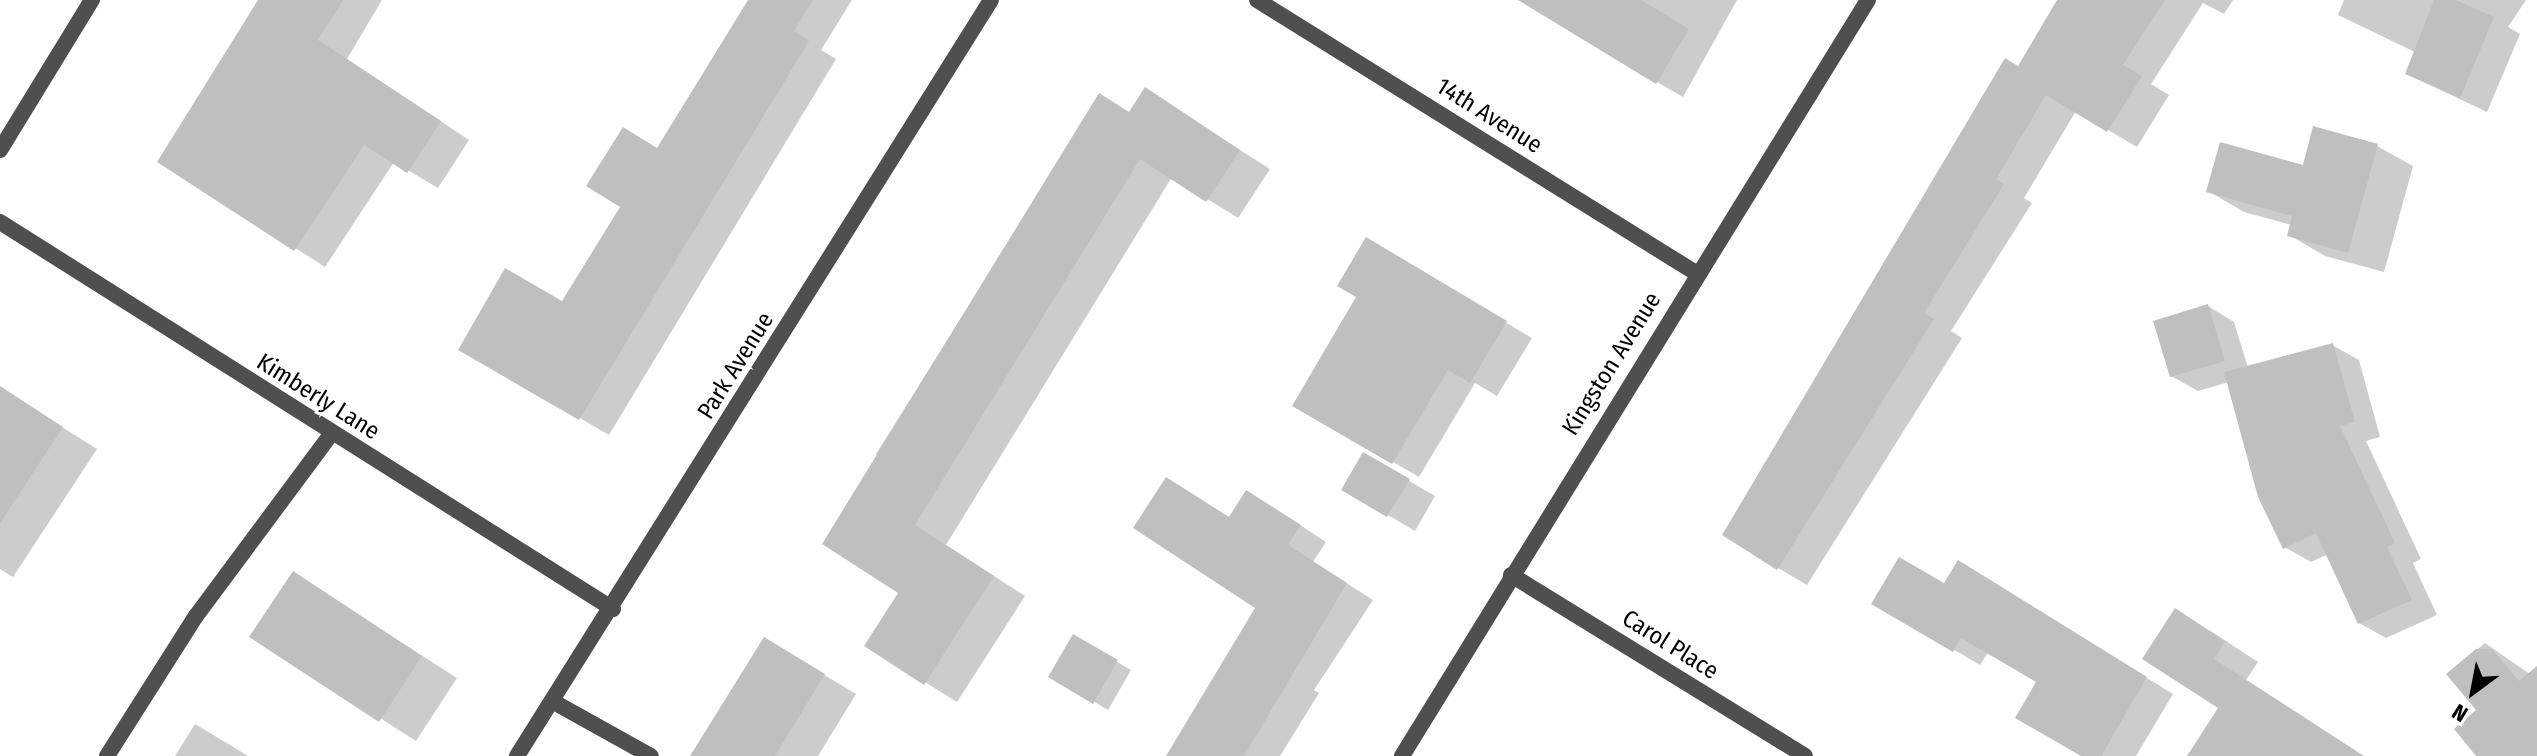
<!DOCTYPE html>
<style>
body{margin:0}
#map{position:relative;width:2537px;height:756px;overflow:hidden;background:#fff;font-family:"Fira Sans Condensed",sans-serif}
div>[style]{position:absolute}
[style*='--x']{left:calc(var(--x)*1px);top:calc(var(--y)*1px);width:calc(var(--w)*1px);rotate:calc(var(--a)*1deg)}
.shadow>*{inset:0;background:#0003}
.building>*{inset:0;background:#bfbfbf}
.service>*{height:16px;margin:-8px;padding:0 8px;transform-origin:8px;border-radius:8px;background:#4f4f4f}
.minor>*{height:16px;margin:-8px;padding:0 8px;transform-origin:8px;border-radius:8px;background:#4f4f4f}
span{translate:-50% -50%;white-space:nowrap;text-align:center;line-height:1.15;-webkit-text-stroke:6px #fff;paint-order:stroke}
.street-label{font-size:24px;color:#000}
.north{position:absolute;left:2433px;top:652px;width:80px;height:80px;-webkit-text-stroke:6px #fff;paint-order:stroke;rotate:212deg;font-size:22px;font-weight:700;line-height:32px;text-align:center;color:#000}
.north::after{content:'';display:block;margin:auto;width:28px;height:36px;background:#000;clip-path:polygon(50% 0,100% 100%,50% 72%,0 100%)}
</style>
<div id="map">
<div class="shadow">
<i style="clip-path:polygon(264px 0,382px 0,347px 59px,469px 140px,438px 188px,394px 162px,325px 267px,160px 161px)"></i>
<i style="clip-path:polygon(751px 0,852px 0,821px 50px,836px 59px,609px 435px,461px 349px,563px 304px)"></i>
<i style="clip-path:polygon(1572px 0,1737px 0,1683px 97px,1657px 82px)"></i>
<i style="clip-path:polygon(2079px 0,2233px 0,2224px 14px,2203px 3px,2151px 84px,2169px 95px,2137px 147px,2076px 111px,2024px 198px,2032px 203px,1951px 331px,1962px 338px,1807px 585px,1778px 568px,2019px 68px)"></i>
<i style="clip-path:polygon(2344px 0,2526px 0,2508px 27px,2520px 34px,2487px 112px,2407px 74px,2417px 53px,2338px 15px)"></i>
<i style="clip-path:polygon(1146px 90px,1270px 169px,1238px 218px,1172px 177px,946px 545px,1025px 596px,957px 702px,867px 646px,901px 593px,876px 454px,1100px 96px,1130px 113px)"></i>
<i style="clip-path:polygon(2377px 146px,2413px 166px,2384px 272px,2325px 256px,2289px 235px,2292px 225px,2244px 212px,2208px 191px)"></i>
<i style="clip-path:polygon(1394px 255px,1532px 338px,1497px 396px,1475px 383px,1419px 477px,1295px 405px)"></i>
<i style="clip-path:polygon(2208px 306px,2234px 322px,2248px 368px,2332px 345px,2359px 360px,2380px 437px,2366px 441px,2421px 559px,2413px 563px,2437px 615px,2386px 638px,2359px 623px,2328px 554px,2311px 562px,2284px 547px,2229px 382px,2198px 391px,2171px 376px)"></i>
<i style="clip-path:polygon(0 388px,97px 449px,13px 577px,0 569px)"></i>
<i style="clip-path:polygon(1364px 455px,1435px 496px,1415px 531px,1344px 489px)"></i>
<i style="clip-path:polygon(1274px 508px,1326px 542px,1313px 562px,1373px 600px,1314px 690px,1319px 693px,1280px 756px,1168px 756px,1258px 608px,1230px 518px)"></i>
<i style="clip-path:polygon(293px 573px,457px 678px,416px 741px,252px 636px)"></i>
<i style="clip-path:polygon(1985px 578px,2173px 694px,2136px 756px,2085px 756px,2039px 681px,1989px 651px,1980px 665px,1874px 603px)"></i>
<i style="clip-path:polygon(2209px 630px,2258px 662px,2246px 680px,2361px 756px,2189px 756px,2221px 707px)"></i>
<i style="clip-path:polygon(1073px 637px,1131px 670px,1108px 710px,1051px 676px)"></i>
<i style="clip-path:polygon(2485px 643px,2537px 679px,2537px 756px,2479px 756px,2478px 711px,2448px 674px)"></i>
<i style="clip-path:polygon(796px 658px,856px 694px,818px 756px,692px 756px)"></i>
<i style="clip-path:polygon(195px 724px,230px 745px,248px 756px,175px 756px)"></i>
</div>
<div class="building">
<i style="clip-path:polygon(258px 0,343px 0,318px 40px,441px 121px,407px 173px,364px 145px,294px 251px,157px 162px)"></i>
<i style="clip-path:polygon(748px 0,813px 0,794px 31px,809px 41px,579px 420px,458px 350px,505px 268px,562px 301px,620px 207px,586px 186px,623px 127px,657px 148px)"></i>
<i style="clip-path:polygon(1518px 0,1641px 0,1689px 29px,1656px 84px)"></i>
<i style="clip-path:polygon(2057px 0,2165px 0,2123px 65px,2142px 76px,2107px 132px,2046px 95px,1996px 179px,2004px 184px,1924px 313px,1934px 319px,1777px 570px,1722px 535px,2005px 58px,2018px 66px)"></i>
<i style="clip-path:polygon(2434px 0,2456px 0,2494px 17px,2460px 98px,2405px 74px)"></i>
<i style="clip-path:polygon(1145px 87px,1240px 150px,1206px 202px,1140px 159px,915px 525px,994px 576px,924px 685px,864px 646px,898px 593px,822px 544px,1099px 93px,1129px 112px)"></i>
<i style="clip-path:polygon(2313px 126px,2378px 144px,2348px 253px,2287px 236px,2292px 216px,2206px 192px,2220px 142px,2303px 165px)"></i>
<i style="clip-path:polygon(1366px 237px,1507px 321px,1470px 383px,1448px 370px,1392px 464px,1292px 406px,1356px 297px,1337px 286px)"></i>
<i style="clip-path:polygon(2208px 304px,2225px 361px,2170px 377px,2153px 321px)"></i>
<i style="clip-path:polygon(2333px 343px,2355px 422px,2340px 426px,2395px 543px,2387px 547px,2412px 600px,2358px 624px,2316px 533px,2283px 549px,2258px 497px,2224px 372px)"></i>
<i style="clip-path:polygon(0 386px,63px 427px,0 523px)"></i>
<i style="clip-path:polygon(1363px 452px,1410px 479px,1387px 517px,1341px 490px)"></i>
<i style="clip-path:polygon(1166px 477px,1229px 517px,1246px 490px,1301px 525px,1288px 545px,1347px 583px,1244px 756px,1166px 756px,1255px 608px,1133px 528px)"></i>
<i style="clip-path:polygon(1899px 557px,1944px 583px,1958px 560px,2147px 677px,2101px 756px,2081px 756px,2015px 718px,2036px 682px,1961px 638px,1953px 652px,1871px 604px)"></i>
<i style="clip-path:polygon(293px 571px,422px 656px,379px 722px,249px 637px)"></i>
<i style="clip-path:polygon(2175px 608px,2225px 641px,2214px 659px,2364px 756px,2187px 756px,2218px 708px,2142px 659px)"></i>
<i style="clip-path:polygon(1073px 634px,1118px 660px,1093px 704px,1048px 677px)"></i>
<i style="clip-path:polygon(764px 637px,825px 674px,775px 756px,690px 756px)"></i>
<i style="clip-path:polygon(2476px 649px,2492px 649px,2519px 681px,2537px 666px,2537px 756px,2476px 756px,2454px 729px,2476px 710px,2446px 674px)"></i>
</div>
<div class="service">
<i style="--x:552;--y:701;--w:113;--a:29.1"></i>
<i style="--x:107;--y:756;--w:166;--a:-57.6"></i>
<i style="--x:196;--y:616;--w:227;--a:-53.4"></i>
</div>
<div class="minor">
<i style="--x:1257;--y:0;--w:517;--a:31.88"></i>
<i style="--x:0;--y:150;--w:176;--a:-58.5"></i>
<i style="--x:0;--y:222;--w:725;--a:32.27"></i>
<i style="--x:1511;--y:575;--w:345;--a:31.6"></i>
<i style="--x:517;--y:756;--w:892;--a:-57.91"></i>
<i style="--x:1402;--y:756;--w:888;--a:-58.35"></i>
</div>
<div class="street-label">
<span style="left:1489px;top:116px;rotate:32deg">14th Avenue</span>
<span style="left:1612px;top:364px;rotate:-58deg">Kingston Avenue</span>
<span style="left:736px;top:366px;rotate:-58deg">Park Avenue</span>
<span style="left:318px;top:397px;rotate:32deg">Kimberly Lane</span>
<span style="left:1670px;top:645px;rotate:32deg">Carol Place</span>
</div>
<div class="north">N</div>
</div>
